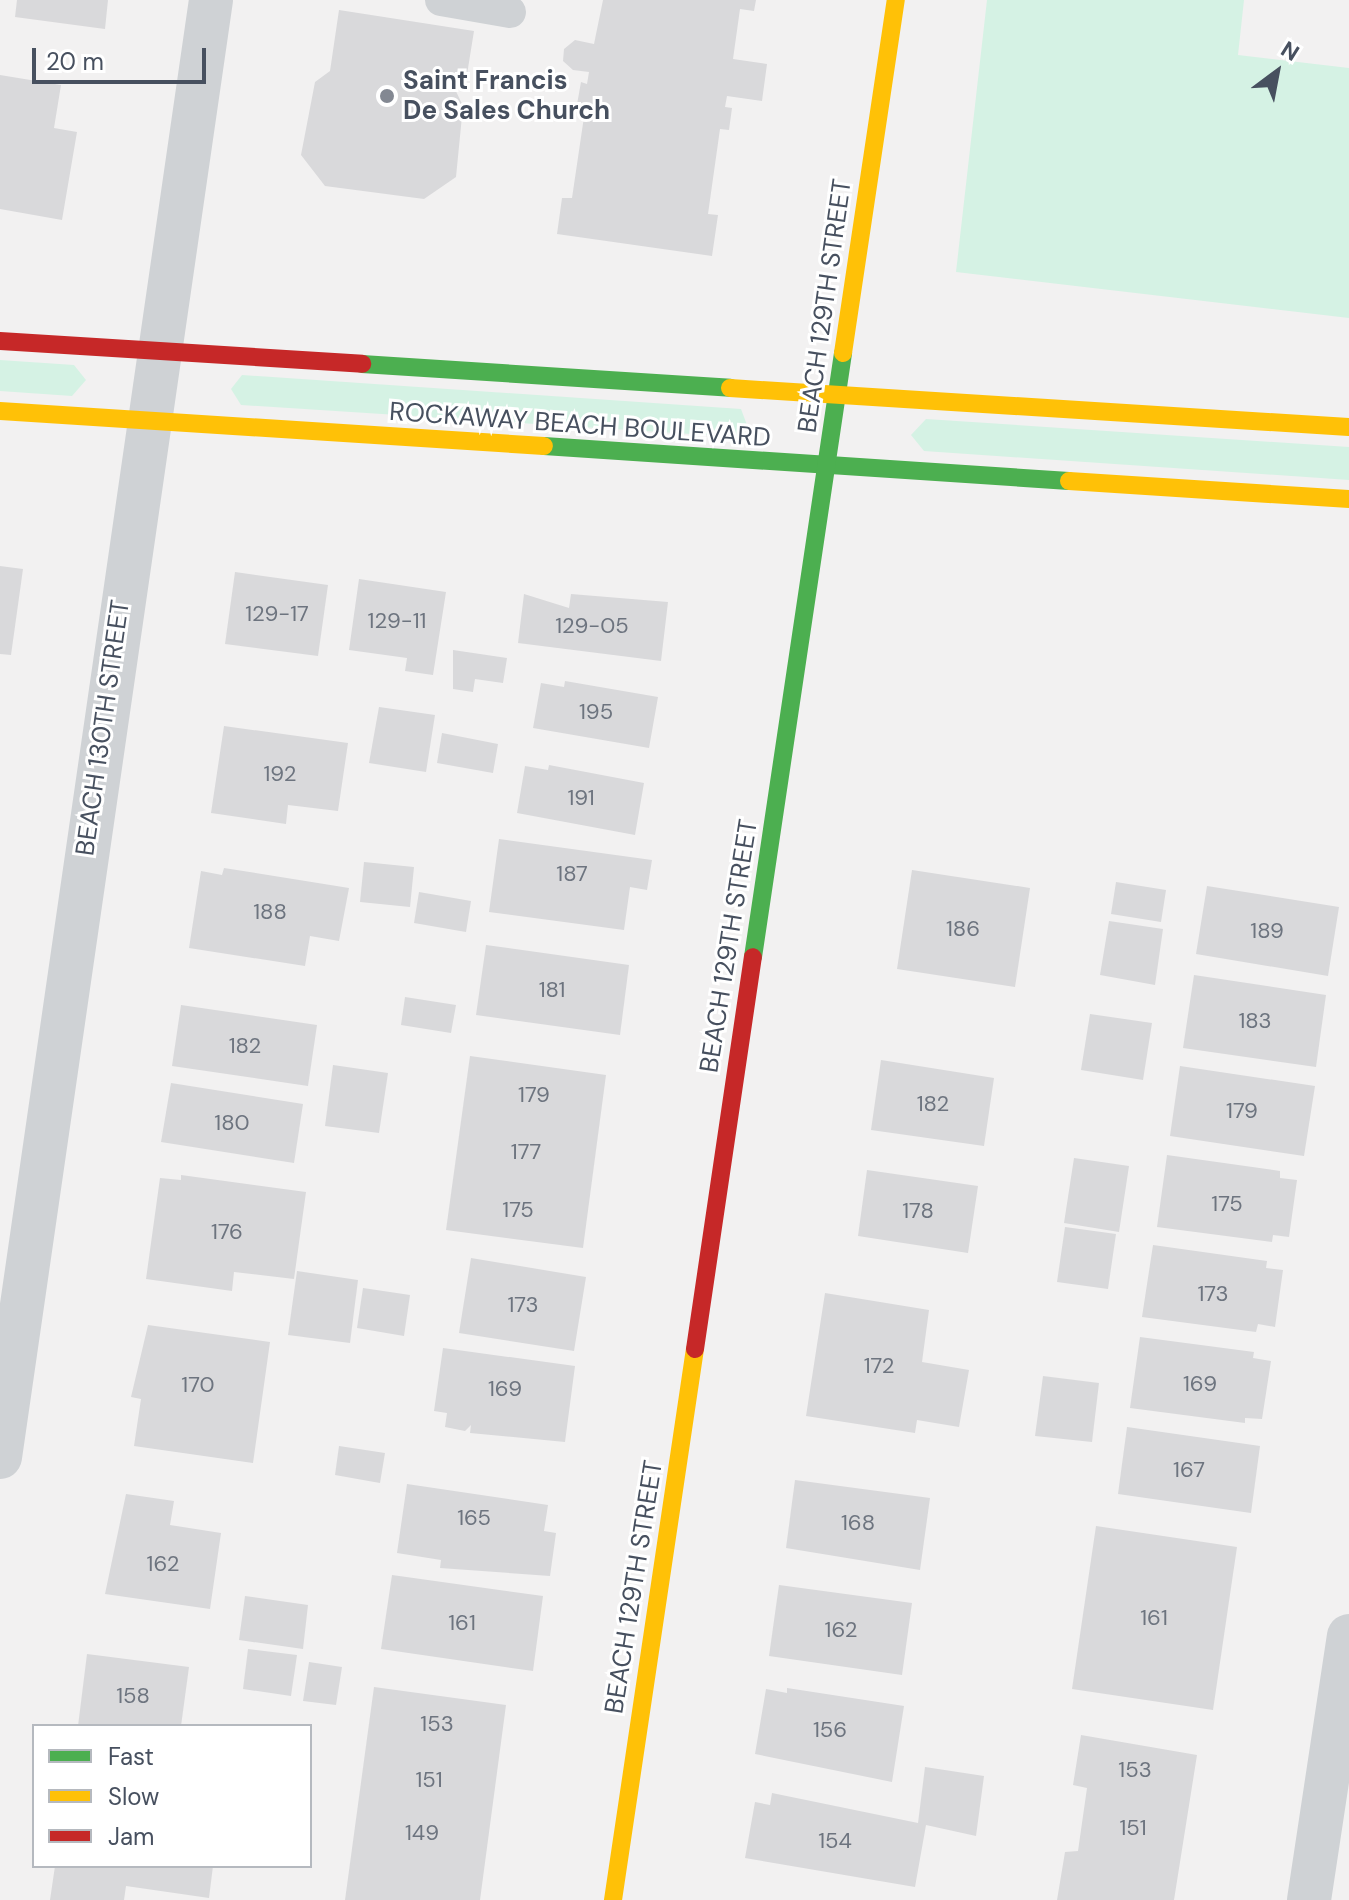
<!DOCTYPE html>
<style>
body{margin:0}
#map{position:relative;width:1349px;height:1900px;overflow:hidden;background:#f2f1f1;font-family:"DM Sans",sans-serif}
div>[style]{position:absolute}
[style*='--x']{left:calc(var(--x)*1px);top:calc(var(--y)*1px);width:calc(var(--w)*1px);rotate:calc(var(--a)*1deg)}
.green>*{inset:0;background:#d5f2e4}
.building>*{inset:0;background:#d9d9db}
.lane>*{height:32px;margin:-16px;padding:0 16px;transform-origin:16px;border-radius:16px;background:#cfd2d5}
.street>*{height:44px;margin:-22px;padding:0 22px;transform-origin:22px;border-radius:22px;background:#cfd2d5}
.fast>*{height:18px;margin:-9px;padding:0 9px;transform-origin:9px;border-radius:9px;background:#4caf50}
.slow>*{height:18px;margin:-9px;padding:0 9px;transform-origin:9px;border-radius:9px;background:#ffc107}
.jam>*{height:18px;margin:-9px;padding:0 9px;transform-origin:9px;border-radius:9px;background:#c62828}
.dots>*{width:22px;height:22px;translate:-50% -50%;box-sizing:border-box;border:4px solid #fff;border-radius:50%}
span{translate:-50% -50%;white-space:nowrap;text-align:center;line-height:1.15;-webkit-text-stroke:6px #fff;paint-order:stroke}
.number-label{font-size:22px;color:#6d747f}
.number-label span{-webkit-text-stroke-width:0}
.poi-label{font-size:26px;color:#47505f;font-weight:700}
.left{translate:0 -50%;text-align:left}
.street-label{font-size:26px;color:#47505f}
.legend{position:absolute;left:32px;top:1724px;width:280px;height:144px;box-sizing:border-box;background:#fff;border:2px solid #b5b9bf;margin:0;padding:10px 14px;list-style:none;font-size:24px;color:#47505f}
.legend li{display:flex;align-items:center;gap:16px;height:40px}
.legend b{width:40px;border:2px solid #b5b9bf}
.north{position:absolute;left:1237px;top:32px;width:80px;height:80px;-webkit-text-stroke:6px #fff;paint-order:stroke;rotate:32deg;font-size:22px;font-weight:700;line-height:32px;text-align:center;color:#47505f}
.north::after{content:'';display:block;margin:auto;width:28px;height:36px;background:#47505f;clip-path:polygon(50% 0,100% 100%,50% 72%,0 100%)}
.scale{position:absolute;left:32px;top:48px;width:174px;height:36px;box-sizing:border-box;border:4px solid #47505f;border-top:0;padding-left:10px;font-size:24px;line-height:28px;white-space:nowrap;color:#47505f;-webkit-text-stroke:6px #fff;paint-order:stroke}
</style>
<div id="map">
<div class="green">
<i style="clip-path:polygon(987px 0,1244px 0,1238px 55px,1349px 68px,1349px 318px,956px 272px)"></i>
<i style="clip-path:polygon(0 360px,74px 365px,86px 380px,72px 396px,0 391px)"></i>
<i style="clip-path:polygon(242px 375px,741px 409px,747px 425px,738px 437px,241px 405px,231px 389px)"></i>
<i style="clip-path:polygon(926px 419px,1349px 447px,1349px 480px,924px 451px,911px 435px)"></i>
</div>
<div class="building">
<i style="clip-path:polygon(17px 0,108px 0,105px 29px,15px 17px)"></i>
<i style="clip-path:polygon(603px 0,756px 0,754px 11px,740px 9px,733px 59px,767px 64px,762px 101px,727px 96px,725px 107px,732px 108px,729px 130px,720px 129px,708px 214px,718px 215px,712px 256px,557px 234px,562px 198px,572px 198px,585px 110px,576px 110px,581px 82px,587px 84px,589px 72px,573px 70px,563px 61px,564px 49px,575px 40px,594px 44px)"></i>
<i style="clip-path:polygon(339px 10px,474px 31px,465px 87px,453px 85px,463px 106px,456px 177px,424px 199px,325px 186px,301px 155px,315px 82px,330px 71px)"></i>
<i style="clip-path:polygon(0 75px,61px 85px,54px 128px,77px 132px,62px 220px,0 209px)"></i>
<i style="clip-path:polygon(0 566px,23px 569px,11px 655px,0 654px)"></i>
<i style="clip-path:polygon(235px 572px,328px 585px,318px 656px,225px 644px)"></i>
<i style="clip-path:polygon(359px 579px,446px 592px,433px 675px,405px 671px,407px 658px,349px 650px)"></i>
<i style="clip-path:polygon(524px 594px,569px 608px,571px 594px,668px 602px,661px 661px,518px 643px)"></i>
<i style="clip-path:polygon(453px 650px,507px 658px,503px 683px,475px 679px,473px 692px,453px 689px)"></i>
<i style="clip-path:polygon(565px 681px,658px 697px,649px 748px,533px 728px,541px 683px,564px 687px)"></i>
<i style="clip-path:polygon(379px 707px,435px 715px,426px 772px,369px 763px)"></i>
<i style="clip-path:polygon(224px 726px,348px 743px,338px 811px,288px 805px,286px 824px,211px 813px)"></i>
<i style="clip-path:polygon(442px 733px,498px 744px,493px 773px,437px 763px)"></i>
<i style="clip-path:polygon(549px 765px,644px 783px,635px 835px,517px 813px,525px 766px,548px 770px)"></i>
<i style="clip-path:polygon(499px 839px,652px 860px,647px 890px,630px 887px,624px 930px,489px 912px)"></i>
<i style="clip-path:polygon(364px 862px,414px 867px,410px 907px,360px 902px)"></i>
<i style="clip-path:polygon(224px 868px,349px 888px,339px 941px,310px 936px,305px 966px,189px 948px,201px 871px,222px 875px)"></i>
<i style="clip-path:polygon(912px 870px,1030px 888px,1015px 987px,897px 969px)"></i>
<i style="clip-path:polygon(1116px 882px,1166px 890px,1161px 922px,1111px 914px)"></i>
<i style="clip-path:polygon(1207px 886px,1339px 907px,1328px 976px,1196px 954px)"></i>
<i style="clip-path:polygon(419px 892px,471px 901px,466px 932px,414px 923px)"></i>
<i style="clip-path:polygon(1109px 921px,1163px 929px,1155px 985px,1100px 975px)"></i>
<i style="clip-path:polygon(486px 945px,629px 965px,620px 1035px,476px 1015px)"></i>
<i style="clip-path:polygon(1194px 975px,1326px 995px,1316px 1067px,1183px 1048px)"></i>
<i style="clip-path:polygon(405px 997px,456px 1005px,451px 1033px,401px 1025px)"></i>
<i style="clip-path:polygon(181px 1005px,317px 1025px,308px 1086px,172px 1066px)"></i>
<i style="clip-path:polygon(1090px 1014px,1152px 1023px,1143px 1080px,1081px 1070px)"></i>
<i style="clip-path:polygon(470px 1056px,606px 1075px,583px 1248px,446px 1230px)"></i>
<i style="clip-path:polygon(881px 1060px,994px 1078px,984px 1146px,871px 1130px)"></i>
<i style="clip-path:polygon(333px 1065px,388px 1073px,379px 1133px,325px 1126px)"></i>
<i style="clip-path:polygon(1180px 1066px,1315px 1086px,1304px 1156px,1170px 1136px)"></i>
<i style="clip-path:polygon(171px 1083px,303px 1104px,294px 1163px,161px 1142px)"></i>
<i style="clip-path:polygon(1167px 1155px,1280px 1171px,1280px 1178px,1297px 1180px,1289px 1237px,1273px 1235px,1272px 1242px,1157px 1227px)"></i>
<i style="clip-path:polygon(1074px 1158px,1129px 1166px,1119px 1232px,1064px 1223px)"></i>
<i style="clip-path:polygon(867px 1170px,978px 1186px,968px 1253px,858px 1236px)"></i>
<i style="clip-path:polygon(181px 1175px,306px 1192px,294px 1279px,234px 1272px,232px 1291px,146px 1279px,160px 1178px,181px 1180px)"></i>
<i style="clip-path:polygon(1065px 1227px,1116px 1234px,1108px 1289px,1057px 1282px)"></i>
<i style="clip-path:polygon(1153px 1245px,1267px 1261px,1266px 1268px,1283px 1270px,1275px 1327px,1258px 1324px,1256px 1332px,1142px 1317px)"></i>
<i style="clip-path:polygon(471px 1258px,586px 1277px,574px 1351px,459px 1333px)"></i>
<i style="clip-path:polygon(297px 1271px,358px 1280px,350px 1343px,288px 1335px)"></i>
<i style="clip-path:polygon(363px 1288px,410px 1295px,404px 1336px,357px 1328px)"></i>
<i style="clip-path:polygon(825px 1293px,929px 1310px,922px 1362px,969px 1370px,959px 1427px,917px 1420px,915px 1433px,806px 1416px)"></i>
<i style="clip-path:polygon(148px 1325px,270px 1342px,253px 1463px,134px 1446px,141px 1399px,131px 1397px)"></i>
<i style="clip-path:polygon(1140px 1337px,1254px 1352px,1253px 1358px,1271px 1361px,1262px 1419px,1245px 1418px,1245px 1423px,1130px 1408px)"></i>
<i style="clip-path:polygon(443px 1348px,575px 1366px,565px 1442px,470px 1433px,471px 1425px,465px 1431px,445px 1427px,447px 1413px,434px 1411px)"></i>
<i style="clip-path:polygon(1043px 1376px,1099px 1383px,1092px 1442px,1035px 1436px)"></i>
<i style="clip-path:polygon(1127px 1427px,1260px 1446px,1251px 1513px,1118px 1494px)"></i>
<i style="clip-path:polygon(339px 1446px,385px 1453px,380px 1483px,335px 1475px)"></i>
<i style="clip-path:polygon(795px 1480px,930px 1498px,920px 1570px,786px 1548px)"></i>
<i style="clip-path:polygon(407px 1484px,548px 1505px,544px 1531px,556px 1533px,550px 1576px,440px 1568px,441px 1560px,397px 1553px)"></i>
<i style="clip-path:polygon(126px 1494px,174px 1501px,170px 1525px,221px 1533px,210px 1609px,105px 1594px)"></i>
<i style="clip-path:polygon(1096px 1526px,1237px 1547px,1213px 1710px,1072px 1689px)"></i>
<i style="clip-path:polygon(392px 1575px,543px 1596px,533px 1671px,381px 1649px)"></i>
<i style="clip-path:polygon(779px 1585px,912px 1603px,902px 1675px,769px 1656px)"></i>
<i style="clip-path:polygon(245px 1596px,308px 1605px,303px 1649px,239px 1640px)"></i>
<i style="clip-path:polygon(248px 1649px,297px 1655px,291px 1696px,243px 1689px)"></i>
<i style="clip-path:polygon(87px 1654px,189px 1667px,181px 1726px,78px 1726px)"></i>
<i style="clip-path:polygon(309px 1662px,342px 1667px,336px 1705px,303px 1701px)"></i>
<i style="clip-path:polygon(374px 1687px,506px 1705px,480px 1900px,345px 1900px)"></i>
<i style="clip-path:polygon(787px 1688px,904px 1706px,892px 1782px,755px 1754px,766px 1689px,787px 1693px)"></i>
<i style="clip-path:polygon(1081px 1735px,1197px 1755px,1174px 1900px,1057px 1900px,1065px 1852px,1078px 1851px,1087px 1788px,1073px 1785px)"></i>
<i style="clip-path:polygon(925px 1767px,984px 1776px,976px 1836px,926px 1825px,915px 1887px,745px 1858px,755px 1802px,770px 1805px,772px 1793px,918px 1823px)"></i>
<i style="clip-path:polygon(55px 1866px,213px 1866px,209px 1898px,126px 1886px,124px 1900px,50px 1900px)"></i>
</div>
<div class="lane">
<i style="--x:441;--y:0;--w:70;--a:9.9"></i>
</div>
<div class="street">
<i style="--x:0;--y:1457;--w:1472;--a:-81.76"></i>
<i style="--x:1309;--y:1900;--w:267;--a:-81.4"></i>
</div>
<div class="fast">
<i style="--x:362;--y:364;--w:369;--a:3.7"></i>
<i style="--x:544;--y:446;--w:526;--a:3.81"></i>
<i style="--x:753;--y:957;--w:611;--a:-81.52"></i>
</div>
<div class="slow">
<i style="--x:843;--y:353;--w:357;--a:-81.5"></i>
<i style="--x:730;--y:388;--w:620;--a:3.61"></i>
<i style="--x:0;--y:411;--w:545;--a:3.68"></i>
<i style="--x:1069;--y:481;--w:281;--a:3.7"></i>
<i style="--x:613;--y:1900;--w:557;--a:-81.54"></i>
</div>
<div class="jam">
<i style="--x:0;--y:341;--w:363;--a:3.6"></i>
<i style="--x:695;--y:1349;--w:396;--a:-81.6"></i>
</div>
<div class="dots">
<i style="left:387px;top:96px;background:#838892"></i>
</div>
<div class="number-label">
<span style="left:277px;top:614px">129-17</span>
<span style="left:397px;top:621px">129-11</span>
<span style="left:592px;top:626px">129-05</span>
<span style="left:596px;top:712px">195</span>
<span style="left:280px;top:774px">192</span>
<span style="left:581px;top:798px">191</span>
<span style="left:572px;top:874px">187</span>
<span style="left:270px;top:912px">188</span>
<span style="left:963px;top:929px">186</span>
<span style="left:1267px;top:931px">189</span>
<span style="left:552px;top:990px">181</span>
<span style="left:1255px;top:1021px">183</span>
<span style="left:245px;top:1046px">182</span>
<span style="left:534px;top:1095px">179</span>
<span style="left:933px;top:1104px">182</span>
<span style="left:1242px;top:1111px">179</span>
<span style="left:232px;top:1123px">180</span>
<span style="left:526px;top:1152px">177</span>
<span style="left:1227px;top:1204px">175</span>
<span style="left:518px;top:1210px">175</span>
<span style="left:918px;top:1211px">178</span>
<span style="left:227px;top:1232px">176</span>
<span style="left:1213px;top:1294px">173</span>
<span style="left:523px;top:1305px">173</span>
<span style="left:879px;top:1366px">172</span>
<span style="left:1200px;top:1384px">169</span>
<span style="left:198px;top:1385px">170</span>
<span style="left:505px;top:1389px">169</span>
<span style="left:1189px;top:1470px">167</span>
<span style="left:474px;top:1518px">165</span>
<span style="left:858px;top:1523px">168</span>
<span style="left:163px;top:1564px">162</span>
<span style="left:1154px;top:1618px">161</span>
<span style="left:462px;top:1623px">161</span>
<span style="left:841px;top:1630px">162</span>
<span style="left:133px;top:1696px">158</span>
<span style="left:437px;top:1724px">153</span>
<span style="left:830px;top:1730px">156</span>
<span style="left:1135px;top:1770px">153</span>
<span style="left:429px;top:1780px">151</span>
<span style="left:1133px;top:1828px">151</span>
<span style="left:422px;top:1833px">149</span>
<span style="left:835px;top:1841px">154</span>
</div>
<div class="poi-label">
<span class="left" style="left:403px;top:96px">Saint Francis<br>De Sales Church</span>
</div>
<div class="street-label">
<span style="left:825px;top:306px;rotate:-82deg">BEACH 129TH STREET</span>
<span style="left:580px;top:425px;rotate:4deg">ROCKAWAY BEACH BOULEVARD</span>
<span style="left:103px;top:728px;rotate:-82deg">BEACH 130TH STREET</span>
<span style="left:729px;top:946px;rotate:-81deg">BEACH 129TH STREET</span>
<span style="left:634px;top:1587px;rotate:-81deg">BEACH 129TH STREET</span>
</div>
<ul class="legend">
<li><b style="height:10px;background:#4caf50"></b>Fast</li>
<li><b style="height:10px;background:#ffc107"></b>Slow</li>
<li><b style="height:10px;background:#c62828"></b>Jam</li>
</ul>
<div class="north">N</div>
<div class="scale">20 m</div>
</div>
